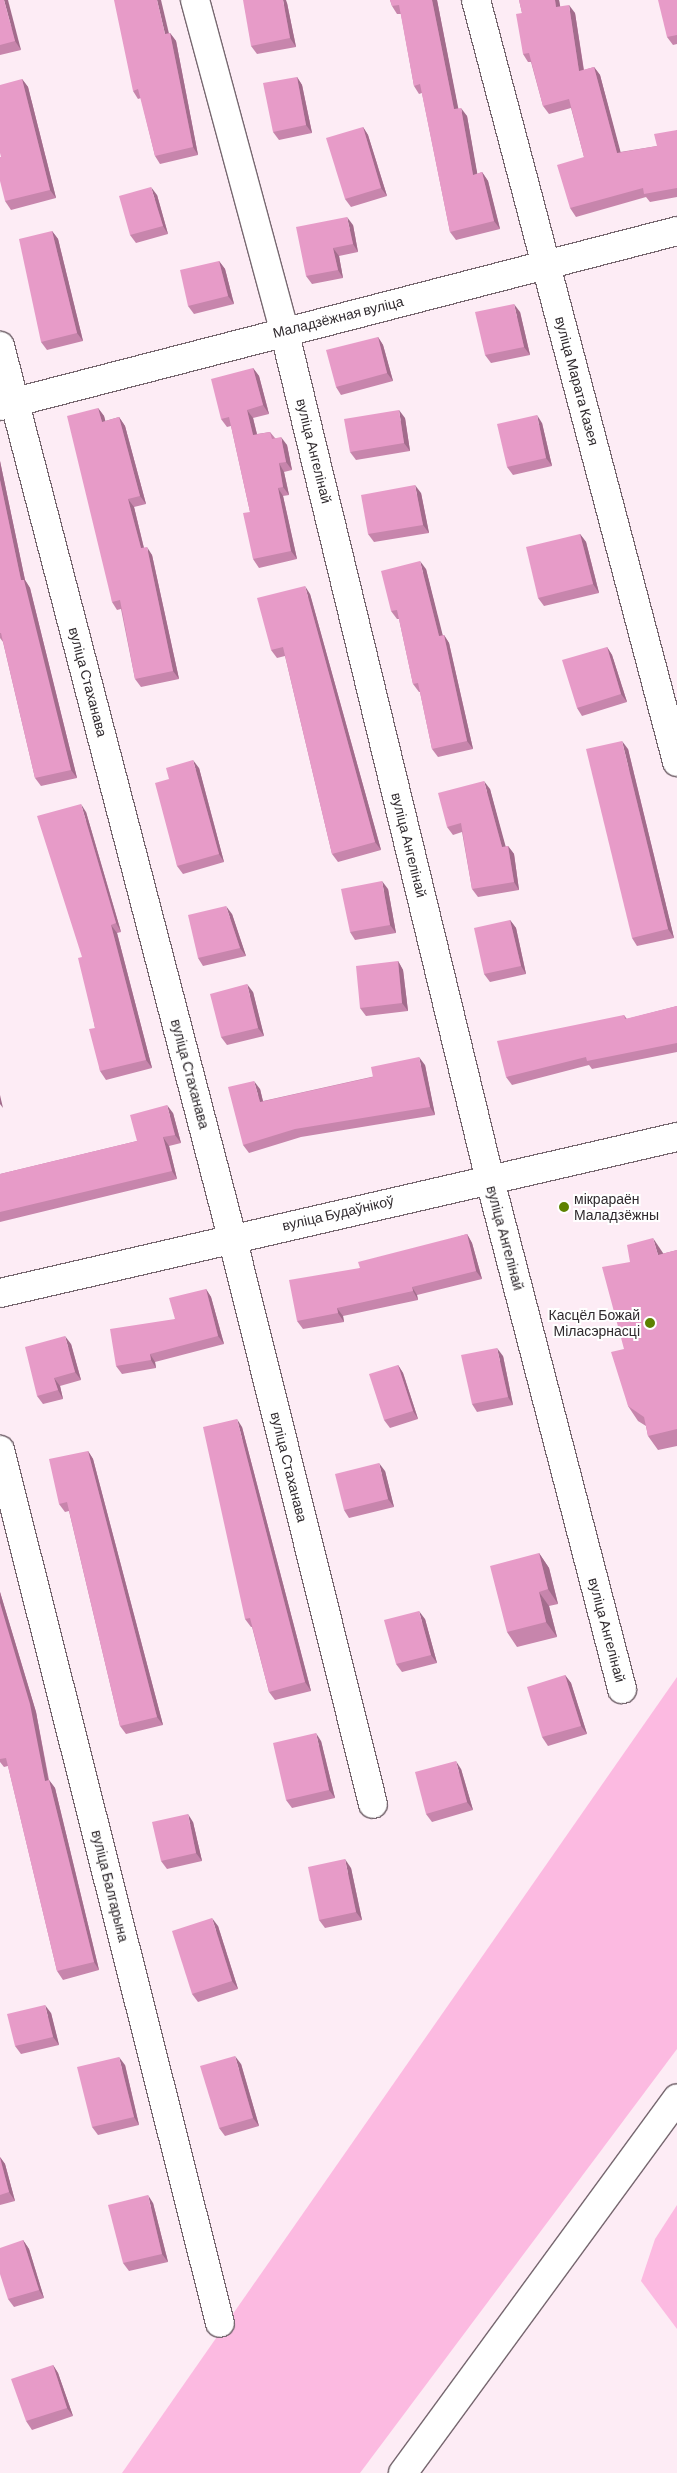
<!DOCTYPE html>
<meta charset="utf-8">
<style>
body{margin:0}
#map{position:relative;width:677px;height:2473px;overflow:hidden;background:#fdecf5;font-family:Barlow,sans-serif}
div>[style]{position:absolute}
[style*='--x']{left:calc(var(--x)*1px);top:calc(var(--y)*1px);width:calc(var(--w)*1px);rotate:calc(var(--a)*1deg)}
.green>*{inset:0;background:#fcbae1}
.roads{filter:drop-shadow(1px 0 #776870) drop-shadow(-1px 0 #776870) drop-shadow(0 1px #776870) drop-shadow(0 -1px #776870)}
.minor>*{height:28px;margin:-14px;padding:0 14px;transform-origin:14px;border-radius:14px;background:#fff}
.highway>*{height:28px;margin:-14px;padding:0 14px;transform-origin:14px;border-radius:14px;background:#fff}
.wall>*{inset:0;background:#c785ac}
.shaded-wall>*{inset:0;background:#a26c8c}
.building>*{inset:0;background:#e79bc8}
.dots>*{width:14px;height:14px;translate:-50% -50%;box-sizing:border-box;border:2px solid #fff;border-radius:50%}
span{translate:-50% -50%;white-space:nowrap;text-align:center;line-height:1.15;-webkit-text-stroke:4px #fff;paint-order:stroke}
.street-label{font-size:14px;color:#302a2e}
.poi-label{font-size:14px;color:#302a2e}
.left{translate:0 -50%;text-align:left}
.right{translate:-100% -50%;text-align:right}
</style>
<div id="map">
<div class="green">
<i style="clip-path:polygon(677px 1677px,677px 2049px,360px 2473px,122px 2473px)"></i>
<i style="clip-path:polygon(677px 2205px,677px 2329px,641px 2281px,655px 2239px)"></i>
</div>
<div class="roads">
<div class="minor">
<i style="--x:195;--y:0;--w:342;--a:74.9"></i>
<i style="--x:284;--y:330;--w:875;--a:76.38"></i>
<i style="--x:490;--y:1180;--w:526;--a:75.46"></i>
<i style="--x:476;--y:0;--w:788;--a:75.22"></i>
<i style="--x:0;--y:346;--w:921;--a:75.41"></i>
<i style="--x:232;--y:1237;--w:584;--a:76.04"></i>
<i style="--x:0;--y:406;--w:699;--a:-14.49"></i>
<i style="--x:0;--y:1293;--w:695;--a:-12.98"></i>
<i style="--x:0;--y:1450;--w:900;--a:75.86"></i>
</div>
<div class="highway">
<i style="--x:403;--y:2473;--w:464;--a:-53.8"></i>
</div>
</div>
<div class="wall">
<i style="clip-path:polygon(0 0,21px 50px,0 55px)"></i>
<i style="clip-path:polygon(390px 0,437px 0,458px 109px,467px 116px,477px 174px,482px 172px,488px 181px,500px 229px,456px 240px,450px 232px,422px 93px,419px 94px,414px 86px,401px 14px,397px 14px,392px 6px)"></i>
<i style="clip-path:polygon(519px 0,559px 0,560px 7px,575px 13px,584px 70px,594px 67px,600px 75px,620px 152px,657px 146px,677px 130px,677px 197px,650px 202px,646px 197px,576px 217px,570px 208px,584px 157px,571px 108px,549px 114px,543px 106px,531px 62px,528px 62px,523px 54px,522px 13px)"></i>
<i style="clip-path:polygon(677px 0,677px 44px,673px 45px,667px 37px)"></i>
<i style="clip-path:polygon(287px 3px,296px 47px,257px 54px,251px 46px)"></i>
<i style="clip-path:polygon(169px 33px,170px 33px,176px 41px,198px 155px,160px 164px,155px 156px,141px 98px,138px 99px,133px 91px)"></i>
<i style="clip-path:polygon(297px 77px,302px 85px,312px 133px,279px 140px,273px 132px)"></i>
<i style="clip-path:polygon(22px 79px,28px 87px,56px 198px,11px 210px,5px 201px)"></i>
<i style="clip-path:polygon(363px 127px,368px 135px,387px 196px,351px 207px,345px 199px)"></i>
<i style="clip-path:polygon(157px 195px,168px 234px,136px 243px,130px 235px)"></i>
<i style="clip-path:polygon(353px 225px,358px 252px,339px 256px,343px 278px,312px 284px,306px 276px)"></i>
<i style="clip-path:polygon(52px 231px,58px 239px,83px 341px,47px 350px,41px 342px)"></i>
<i style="clip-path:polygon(219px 261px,225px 269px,234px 304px,194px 314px,188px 306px)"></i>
<i style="clip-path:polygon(520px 312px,530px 355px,491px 363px,485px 355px)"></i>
<i style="clip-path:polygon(378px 337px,383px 345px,393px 381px,341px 395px,336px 387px)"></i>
<i style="clip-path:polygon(253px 368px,259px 376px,269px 414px,253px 418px,257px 434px,270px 432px,275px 438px,287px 445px,292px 470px,284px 472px,289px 495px,283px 496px,297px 559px,259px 568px,253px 559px,250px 512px,231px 426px,227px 427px,221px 419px)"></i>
<i style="clip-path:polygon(98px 408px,104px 416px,105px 421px,119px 417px,125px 426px,146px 504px,134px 507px,144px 548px,152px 555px,179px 679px,141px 687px,135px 679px,121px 609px,117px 610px,112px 602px)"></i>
<i style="clip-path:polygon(405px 418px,410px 451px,356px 460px,350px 452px)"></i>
<i style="clip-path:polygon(542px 423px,552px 466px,513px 475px,507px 467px)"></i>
<i style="clip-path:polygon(0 461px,25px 580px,30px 588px,77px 778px,41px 786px,35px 778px,3px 642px,0 638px)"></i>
<i style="clip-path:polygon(421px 493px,429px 533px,374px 542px,368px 534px)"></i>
<i style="clip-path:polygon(580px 534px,586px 542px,599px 593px,544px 606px,538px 598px)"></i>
<i style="clip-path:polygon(426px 569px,442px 635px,444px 635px,449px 643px,473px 749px,438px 757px,432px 749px,420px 692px,419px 692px,413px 684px,399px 619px,397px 619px,391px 611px)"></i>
<i style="clip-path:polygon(310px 594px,381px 850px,338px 862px,332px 854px,285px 656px,277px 658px,271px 650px)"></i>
<i style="clip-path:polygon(607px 647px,612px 655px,627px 702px,582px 716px,577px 708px)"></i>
<i style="clip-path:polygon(628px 749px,674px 938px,637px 946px,632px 938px)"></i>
<i style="clip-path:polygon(199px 768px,224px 862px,183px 874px,177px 866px,169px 779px)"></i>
<i style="clip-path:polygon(490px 789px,505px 847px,508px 846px,514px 854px,519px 890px,478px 897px,472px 889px,462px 832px,453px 835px,447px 827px)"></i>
<i style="clip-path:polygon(86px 812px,121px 932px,117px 933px,152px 1068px,106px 1080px,100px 1071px,95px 1028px,82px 957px)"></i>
<i style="clip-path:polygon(388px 889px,396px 933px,355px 940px,350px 932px)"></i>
<i style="clip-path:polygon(232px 914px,246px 956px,203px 966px,198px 958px)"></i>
<i style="clip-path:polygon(510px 920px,516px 928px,526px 974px,490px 982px,484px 974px)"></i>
<i style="clip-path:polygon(398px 961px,403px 970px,408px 1011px,366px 1016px,360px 1008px)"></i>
<i style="clip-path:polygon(253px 992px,264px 1036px,227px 1045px,221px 1037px)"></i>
<i style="clip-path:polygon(677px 1006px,677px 1052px,592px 1069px,589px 1065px,512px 1085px,506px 1077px,624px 1015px,627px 1019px)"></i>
<i style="clip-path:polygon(425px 1065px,435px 1115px,301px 1137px,249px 1153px,243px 1145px,260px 1089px,263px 1101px)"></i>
<i style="clip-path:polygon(173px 1113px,181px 1143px,169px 1146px,177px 1179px,0 1222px,0 1174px,137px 1141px)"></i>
<i style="clip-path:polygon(467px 1234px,472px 1243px,482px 1279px,417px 1295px,418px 1300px,343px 1316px,344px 1322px,303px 1329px,297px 1321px,360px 1268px)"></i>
<i style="clip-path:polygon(677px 1250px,677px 1446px,658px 1450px,648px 1436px,646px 1426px,638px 1421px,628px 1406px,624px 1349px,630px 1262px)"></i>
<i style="clip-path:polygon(206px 1289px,211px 1297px,224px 1344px,155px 1362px,156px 1368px,122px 1374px,116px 1366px,175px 1319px)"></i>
<i style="clip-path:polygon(71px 1344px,81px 1380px,60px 1386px,63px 1399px,43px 1404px,37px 1396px)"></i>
<i style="clip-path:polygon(503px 1356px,513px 1405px,477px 1412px,472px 1404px)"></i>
<i style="clip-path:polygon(398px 1365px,403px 1373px,418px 1419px,390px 1428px,384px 1420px)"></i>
<i style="clip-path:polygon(242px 1427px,311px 1691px,275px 1700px,269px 1692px,252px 1627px,251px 1627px,245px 1619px)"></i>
<i style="clip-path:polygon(88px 1451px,93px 1459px,163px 1725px,126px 1734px,120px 1726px,69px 1511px,65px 1512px,59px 1504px)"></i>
<i style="clip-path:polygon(385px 1471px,394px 1507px,349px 1518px,344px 1510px)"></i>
<i style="clip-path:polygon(539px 1553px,549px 1568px,558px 1604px,549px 1606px,557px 1637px,517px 1647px,507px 1632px)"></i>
<i style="clip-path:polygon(0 1592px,36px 1712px,49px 1780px,55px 1788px,99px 1970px,63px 1980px,57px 1971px,8px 1766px,4px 1767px,0 1762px)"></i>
<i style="clip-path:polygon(425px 1619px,437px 1663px,402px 1672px,396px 1664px)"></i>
<i style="clip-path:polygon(565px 1675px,571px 1683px,587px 1734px,548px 1746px,542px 1737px)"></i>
<i style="clip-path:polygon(321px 1741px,335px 1798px,292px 1808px,286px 1800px)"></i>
<i style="clip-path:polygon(461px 1769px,473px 1810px,432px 1822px,426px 1814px)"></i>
<i style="clip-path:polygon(193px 1822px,202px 1861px,167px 1869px,161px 1861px)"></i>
<i style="clip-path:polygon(351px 1868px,362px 1920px,325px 1928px,319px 1920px)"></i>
<i style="clip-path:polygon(218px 1926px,238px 1989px,198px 2002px,192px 1994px)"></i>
<i style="clip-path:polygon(51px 2013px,59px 2045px,21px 2054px,15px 2046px)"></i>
<i style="clip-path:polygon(241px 2064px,259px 2126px,225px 2136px,219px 2128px)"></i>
<i style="clip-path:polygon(125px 2065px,139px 2125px,98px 2135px,92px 2127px)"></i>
<i style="clip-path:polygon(0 2157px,5px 2164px,15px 2201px,0 2205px)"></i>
<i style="clip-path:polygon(153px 2203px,168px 2262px,129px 2271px,123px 2263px)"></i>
<i style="clip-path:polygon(23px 2240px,29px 2249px,44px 2298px,14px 2307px,8px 2299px)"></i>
<i style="clip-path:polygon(53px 2365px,58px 2373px,73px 2416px,32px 2430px,26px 2421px)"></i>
</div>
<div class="shaded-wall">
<i style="clip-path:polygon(4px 0,8px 0,21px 50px,15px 41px)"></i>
<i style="clip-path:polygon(157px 0,161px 0,171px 42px,165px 34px)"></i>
<i style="clip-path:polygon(283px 0,286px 0,287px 3px,296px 47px,290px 38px)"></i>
<i style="clip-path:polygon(432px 0,437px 0,460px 117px,454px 109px)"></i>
<i style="clip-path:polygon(555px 0,559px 0,562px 16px,556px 7px)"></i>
<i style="clip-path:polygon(569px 5px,575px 13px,585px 79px,579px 71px)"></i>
<i style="clip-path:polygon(170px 33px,176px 41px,198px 155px,193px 147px)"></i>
<i style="clip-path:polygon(594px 67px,600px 75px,623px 161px,617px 153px)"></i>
<i style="clip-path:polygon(297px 77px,302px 85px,312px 133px,306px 125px)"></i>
<i style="clip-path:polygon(22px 79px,28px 87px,56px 198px,50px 190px)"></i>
<i style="clip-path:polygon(461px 108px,467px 116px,479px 183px,473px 175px)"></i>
<i style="clip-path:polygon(363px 127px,368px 135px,387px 196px,381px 188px)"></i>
<i style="clip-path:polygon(482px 172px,488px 181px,500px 229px,494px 221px)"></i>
<i style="clip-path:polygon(151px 187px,157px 195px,168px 234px,163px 226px)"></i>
<i style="clip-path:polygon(347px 217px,353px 225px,358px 252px,353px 244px)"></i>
<i style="clip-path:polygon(52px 231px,58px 239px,83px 341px,77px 333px)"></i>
<i style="clip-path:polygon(333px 248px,339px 256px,343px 278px,338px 270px)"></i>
<i style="clip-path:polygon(219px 261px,225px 269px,234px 304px,228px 296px)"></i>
<i style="clip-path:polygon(514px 304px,520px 312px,530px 355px,524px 347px)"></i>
<i style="clip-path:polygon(378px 337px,383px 345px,393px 381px,387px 373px)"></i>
<i style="clip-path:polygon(253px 368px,259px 376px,269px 414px,263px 405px)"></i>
<i style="clip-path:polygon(98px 408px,104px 416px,108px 430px,102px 422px)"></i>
<i style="clip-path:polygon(247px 410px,253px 418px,259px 443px,253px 435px)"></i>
<i style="clip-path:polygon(399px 410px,405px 418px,410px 451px,404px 443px)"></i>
<i style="clip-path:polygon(537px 415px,542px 423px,552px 466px,546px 458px)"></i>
<i style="clip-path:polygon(119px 417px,125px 426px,146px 504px,140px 496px)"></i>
<i style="clip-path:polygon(281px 437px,287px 445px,292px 470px,286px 462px)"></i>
<i style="clip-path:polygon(0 461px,25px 580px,30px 588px,77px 778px,71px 770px,21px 580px,0 480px)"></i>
<i style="clip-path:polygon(279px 463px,284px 472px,289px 495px,283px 487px)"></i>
<i style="clip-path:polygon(415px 485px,421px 493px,429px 533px,423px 525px)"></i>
<i style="clip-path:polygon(278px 488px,283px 496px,297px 559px,291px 551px)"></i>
<i style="clip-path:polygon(128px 499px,134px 507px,146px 557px,141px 548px)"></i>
<i style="clip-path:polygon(580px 534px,586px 542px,599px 593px,593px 584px)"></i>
<i style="clip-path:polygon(147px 547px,152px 555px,179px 679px,173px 671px)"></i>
<i style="clip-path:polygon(420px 561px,426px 569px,445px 644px,439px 636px)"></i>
<i style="clip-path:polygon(305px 586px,310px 594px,381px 850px,375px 842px)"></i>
<i style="clip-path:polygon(444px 635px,449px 643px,473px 749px,467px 741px)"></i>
<i style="clip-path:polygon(607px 647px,612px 655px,627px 702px,621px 694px)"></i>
<i style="clip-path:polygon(622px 741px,628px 749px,674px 938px,668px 929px)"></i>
<i style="clip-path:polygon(193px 760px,199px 768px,224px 862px,219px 854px)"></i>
<i style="clip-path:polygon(484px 781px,490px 789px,508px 855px,502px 847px)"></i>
<i style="clip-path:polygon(81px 804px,86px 812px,121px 932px,116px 923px)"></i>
<i style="clip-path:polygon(508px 846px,514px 854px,519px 890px,514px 882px)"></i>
<i style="clip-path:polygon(382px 881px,388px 889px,396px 933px,390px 925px)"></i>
<i style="clip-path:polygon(226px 906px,232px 914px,246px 956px,240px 948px)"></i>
<i style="clip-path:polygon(510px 920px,516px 928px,526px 974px,521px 966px)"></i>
<i style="clip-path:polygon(111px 925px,117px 933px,152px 1068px,146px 1060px)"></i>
<i style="clip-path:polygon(398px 961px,403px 970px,408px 1011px,402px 1003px)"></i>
<i style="clip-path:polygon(247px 984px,253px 992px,264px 1036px,258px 1028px)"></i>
<i style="clip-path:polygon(419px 1057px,425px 1065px,435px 1115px,430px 1107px)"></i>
<i style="clip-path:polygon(254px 1081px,260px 1089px,265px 1110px,260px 1102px)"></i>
<i style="clip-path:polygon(0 1095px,3px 1108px,0 1104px)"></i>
<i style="clip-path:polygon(167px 1105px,173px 1113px,181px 1143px,175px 1135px)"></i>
<i style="clip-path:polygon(163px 1137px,169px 1146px,177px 1179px,172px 1171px)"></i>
<i style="clip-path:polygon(467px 1234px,472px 1243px,482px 1279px,476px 1271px)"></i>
<i style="clip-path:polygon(653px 1238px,663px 1253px,668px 1269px,658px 1255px)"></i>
<i style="clip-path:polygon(412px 1287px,417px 1295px,418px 1300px,413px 1291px)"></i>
<i style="clip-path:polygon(206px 1289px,211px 1297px,224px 1344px,218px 1336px)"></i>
<i style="clip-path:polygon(337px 1308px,343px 1316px,344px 1322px,338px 1313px)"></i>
<i style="clip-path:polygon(65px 1336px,71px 1344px,81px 1380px,75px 1372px)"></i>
<i style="clip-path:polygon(497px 1348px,503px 1356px,513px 1405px,508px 1397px)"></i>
<i style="clip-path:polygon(150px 1354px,155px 1362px,156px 1368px,151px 1360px)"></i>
<i style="clip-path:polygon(398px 1365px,403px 1373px,418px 1419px,413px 1411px)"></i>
<i style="clip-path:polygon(54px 1378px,60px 1386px,63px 1399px,58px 1390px)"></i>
<i style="clip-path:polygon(237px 1419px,242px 1427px,311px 1691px,305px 1682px)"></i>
<i style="clip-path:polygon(88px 1451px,93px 1459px,163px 1725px,157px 1717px)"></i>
<i style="clip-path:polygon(379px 1463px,385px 1471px,394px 1507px,388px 1499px)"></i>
<i style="clip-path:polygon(539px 1553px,549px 1568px,558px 1604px,548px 1589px)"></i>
<i style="clip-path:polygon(0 1592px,36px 1712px,50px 1789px,45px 1781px,0 1603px)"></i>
<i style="clip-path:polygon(539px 1592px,549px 1606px,557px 1637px,546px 1622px)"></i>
<i style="clip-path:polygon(419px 1611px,425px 1619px,437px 1663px,431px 1655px)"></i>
<i style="clip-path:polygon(565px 1675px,571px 1683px,587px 1734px,581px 1726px)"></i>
<i style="clip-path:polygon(316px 1733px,321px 1741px,335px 1798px,329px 1790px)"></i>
<i style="clip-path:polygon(456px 1761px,461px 1769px,473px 1810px,467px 1802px)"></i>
<i style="clip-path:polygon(49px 1780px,55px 1788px,99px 1970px,94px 1962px)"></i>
<i style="clip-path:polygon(188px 1814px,193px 1822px,202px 1861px,196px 1853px)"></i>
<i style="clip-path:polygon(345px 1859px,351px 1868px,362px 1920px,356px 1912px)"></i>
<i style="clip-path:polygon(212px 1918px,218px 1926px,238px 1989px,232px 1981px)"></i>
<i style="clip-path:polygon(45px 2005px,51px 2013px,59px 2045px,53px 2037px)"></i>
<i style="clip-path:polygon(235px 2056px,241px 2064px,259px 2126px,253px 2118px)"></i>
<i style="clip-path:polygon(119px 2057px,125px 2065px,139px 2125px,134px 2117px)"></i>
<i style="clip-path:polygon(0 2157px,5px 2164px,15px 2201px,9px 2192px)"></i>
<i style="clip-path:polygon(148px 2195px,153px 2203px,168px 2262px,162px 2254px)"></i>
<i style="clip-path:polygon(23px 2240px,29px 2249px,44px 2298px,39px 2290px)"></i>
<i style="clip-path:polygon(53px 2365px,58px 2373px,73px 2416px,67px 2408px)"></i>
</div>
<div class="building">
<i style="clip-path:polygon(0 0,4px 0,15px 41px,0 45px)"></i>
<i style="clip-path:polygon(114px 0,157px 0,165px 34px,170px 33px,193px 147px,155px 156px,138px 89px,133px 91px)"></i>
<i style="clip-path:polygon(243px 0,283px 0,290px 38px,251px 46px)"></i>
<i style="clip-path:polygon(390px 0,432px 0,454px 109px,461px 108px,473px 175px,482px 172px,494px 221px,450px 232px,420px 84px,414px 86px,399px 5px,392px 6px)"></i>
<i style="clip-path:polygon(519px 0,555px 0,556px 7px,569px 5px,579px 71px,594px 67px,617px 153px,657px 146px,654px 134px,677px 130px,677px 188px,644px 194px,643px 188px,570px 208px,557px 165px,584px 157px,569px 99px,543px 106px,529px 53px,523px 54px,516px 14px,522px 13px)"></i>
<i style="clip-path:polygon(658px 0,677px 0,677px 35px,667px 37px)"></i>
<i style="clip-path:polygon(297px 77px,306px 125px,273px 132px,263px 83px)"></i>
<i style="clip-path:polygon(22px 79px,50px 190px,5px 201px,0 181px,0 157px,1px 157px,0 153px,0 85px)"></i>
<i style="clip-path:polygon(363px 127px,381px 188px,345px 199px,326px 138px)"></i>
<i style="clip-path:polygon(151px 187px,163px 226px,130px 235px,119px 196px)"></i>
<i style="clip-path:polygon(347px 217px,353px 244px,333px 248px,338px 270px,306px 276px,296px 227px)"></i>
<i style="clip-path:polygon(52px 231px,77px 333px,41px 342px,19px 239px)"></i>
<i style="clip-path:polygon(219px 261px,228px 296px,188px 306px,180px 270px)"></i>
<i style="clip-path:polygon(514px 304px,524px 347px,485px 355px,475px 312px)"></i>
<i style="clip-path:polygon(378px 337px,387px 373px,336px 387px,326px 350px)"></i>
<i style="clip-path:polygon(253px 368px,263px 405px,247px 410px,253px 435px,270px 432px,272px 439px,281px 437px,286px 462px,279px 463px,283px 487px,278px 488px,291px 551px,253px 559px,243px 513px,250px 512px,229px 417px,221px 419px,211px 379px)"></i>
<i style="clip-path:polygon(98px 408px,102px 422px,119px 417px,140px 496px,128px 499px,141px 548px,147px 547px,173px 671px,135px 679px,120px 600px,112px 602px,67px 416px)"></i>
<i style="clip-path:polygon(399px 410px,404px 443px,350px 452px,344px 419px)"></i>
<i style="clip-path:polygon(537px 415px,546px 458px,507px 467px,497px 424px)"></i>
<i style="clip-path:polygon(0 480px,21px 580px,24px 580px,71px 770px,35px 778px,1px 633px,0 633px)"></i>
<i style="clip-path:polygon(415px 485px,423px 525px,368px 534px,361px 495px)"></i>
<i style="clip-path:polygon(580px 534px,593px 584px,538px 598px,526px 547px)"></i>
<i style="clip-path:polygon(420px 561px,439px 636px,444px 635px,467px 741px,432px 749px,418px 683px,413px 684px,397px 610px,391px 611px,381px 571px)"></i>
<i style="clip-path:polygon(305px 586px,375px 842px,332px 854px,283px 647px,271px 650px,257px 598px)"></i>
<i style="clip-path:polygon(607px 647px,621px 694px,577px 708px,562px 660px)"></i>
<i style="clip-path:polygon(622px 741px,668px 929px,632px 938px,586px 749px)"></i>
<i style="clip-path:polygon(193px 760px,219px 854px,177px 866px,155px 783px,169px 779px,166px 768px)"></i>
<i style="clip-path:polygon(484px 781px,502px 847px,508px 846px,514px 882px,472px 889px,461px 823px,447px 827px,438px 793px)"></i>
<i style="clip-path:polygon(81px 804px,116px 923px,111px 925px,146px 1060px,100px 1071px,89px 1029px,95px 1028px,78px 958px,82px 957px,37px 816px)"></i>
<i style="clip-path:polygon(382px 881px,390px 925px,350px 932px,341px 889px)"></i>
<i style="clip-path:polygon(226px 906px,240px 948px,198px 958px,188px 915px)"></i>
<i style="clip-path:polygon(510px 920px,521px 966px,484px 974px,474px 928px)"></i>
<i style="clip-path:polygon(398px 961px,402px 1003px,360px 1008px,356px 966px)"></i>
<i style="clip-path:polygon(247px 984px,258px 1028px,221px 1037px,210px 994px)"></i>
<i style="clip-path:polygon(677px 1006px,677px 1043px,587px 1061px,586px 1057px,506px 1077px,497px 1041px,624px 1015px,625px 1019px)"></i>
<i style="clip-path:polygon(419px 1057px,430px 1107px,295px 1129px,243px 1145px,228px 1087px,254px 1081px,260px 1102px,373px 1077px,371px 1067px)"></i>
<i style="clip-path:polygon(167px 1105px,175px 1135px,163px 1137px,172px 1171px,0 1212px,0 1174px,137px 1141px,130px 1115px)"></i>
<i style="clip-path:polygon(467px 1234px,476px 1271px,412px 1287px,413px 1291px,337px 1308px,338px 1313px,297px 1321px,289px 1280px,360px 1268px,358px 1262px)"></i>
<i style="clip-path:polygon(653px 1238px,658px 1255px,677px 1250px,677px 1429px,648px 1436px,644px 1417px,628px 1406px,611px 1352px,624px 1349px,602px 1267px,630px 1262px,627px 1245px)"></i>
<i style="clip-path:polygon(206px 1289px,218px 1336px,150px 1354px,151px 1360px,116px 1366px,110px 1329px,175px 1319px,169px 1298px)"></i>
<i style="clip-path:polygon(65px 1336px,75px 1372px,54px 1378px,58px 1390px,37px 1396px,25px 1347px)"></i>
<i style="clip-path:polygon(497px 1348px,508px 1397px,472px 1404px,461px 1355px)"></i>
<i style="clip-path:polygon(398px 1365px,413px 1411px,384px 1420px,369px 1374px)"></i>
<i style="clip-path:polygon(237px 1419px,305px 1682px,269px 1692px,250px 1618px,245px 1619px,203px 1427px)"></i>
<i style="clip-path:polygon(88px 1451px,157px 1717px,120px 1726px,67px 1502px,59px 1504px,49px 1459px)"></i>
<i style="clip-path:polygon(379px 1463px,388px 1499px,344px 1510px,335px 1474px)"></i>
<i style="clip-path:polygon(539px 1553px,548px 1589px,539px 1592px,546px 1622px,507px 1632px,490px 1566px)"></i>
<i style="clip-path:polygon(0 1603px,30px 1704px,45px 1781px,49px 1780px,94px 1962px,57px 1971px,6px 1758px,0 1759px)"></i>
<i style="clip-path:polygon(419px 1611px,431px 1655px,396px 1664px,384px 1620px)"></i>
<i style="clip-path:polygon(565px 1675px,581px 1726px,542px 1737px,527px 1687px)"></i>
<i style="clip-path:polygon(316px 1733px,329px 1790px,286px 1800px,273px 1743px)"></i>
<i style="clip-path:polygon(456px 1761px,467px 1802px,426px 1814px,415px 1772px)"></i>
<i style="clip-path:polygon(188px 1814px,196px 1853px,161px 1861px,152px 1822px)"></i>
<i style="clip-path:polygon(345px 1859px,356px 1912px,319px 1920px,308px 1867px)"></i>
<i style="clip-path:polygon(212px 1918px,232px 1981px,192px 1994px,172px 1931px)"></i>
<i style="clip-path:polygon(45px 2005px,53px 2037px,15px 2046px,7px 2014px)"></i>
<i style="clip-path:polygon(235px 2056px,253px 2118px,219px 2128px,200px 2066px)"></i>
<i style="clip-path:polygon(119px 2057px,134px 2117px,92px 2127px,77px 2067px)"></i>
<i style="clip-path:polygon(0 2158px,9px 2192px,0 2195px)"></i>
<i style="clip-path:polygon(148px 2195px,162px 2254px,123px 2263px,108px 2205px)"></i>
<i style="clip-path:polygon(23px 2240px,39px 2290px,8px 2299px,0 2274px,0 2248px)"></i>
<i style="clip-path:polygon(53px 2365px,67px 2408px,26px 2421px,11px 2379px)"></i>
</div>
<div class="dots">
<i style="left:564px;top:1207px;background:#5d8200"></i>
<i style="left:650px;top:1323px;background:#5d8200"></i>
</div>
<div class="street-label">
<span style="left:338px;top:317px;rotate:-14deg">Маладзёжная вуліца</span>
<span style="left:577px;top:381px;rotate:75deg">вуліца Марата Казея</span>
<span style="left:314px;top:451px;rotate:76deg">вуліца Ангелінай</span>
<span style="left:88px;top:682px;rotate:75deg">вуліца Стаханава</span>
<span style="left:409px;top:845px;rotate:76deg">вуліца Ангелінай</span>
<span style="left:190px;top:1074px;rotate:75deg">вуліца Стаханава</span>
<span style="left:338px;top:1213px;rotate:-13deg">вуліца Будаўнікоў</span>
<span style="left:505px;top:1238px;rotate:75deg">вуліца Ангелінай</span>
<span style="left:289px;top:1467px;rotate:76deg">вуліца Стаханава</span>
<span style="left:607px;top:1630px;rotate:75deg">вуліца Ангелінай</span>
<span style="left:110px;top:1886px;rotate:76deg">вуліца Балгарына</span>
</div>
<div class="poi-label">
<span class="left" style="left:574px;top:1207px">мікрараён<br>Маладзёжны</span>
<span class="right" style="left:640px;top:1323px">Касцёл Божай<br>Міласэрнасці</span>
</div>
</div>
